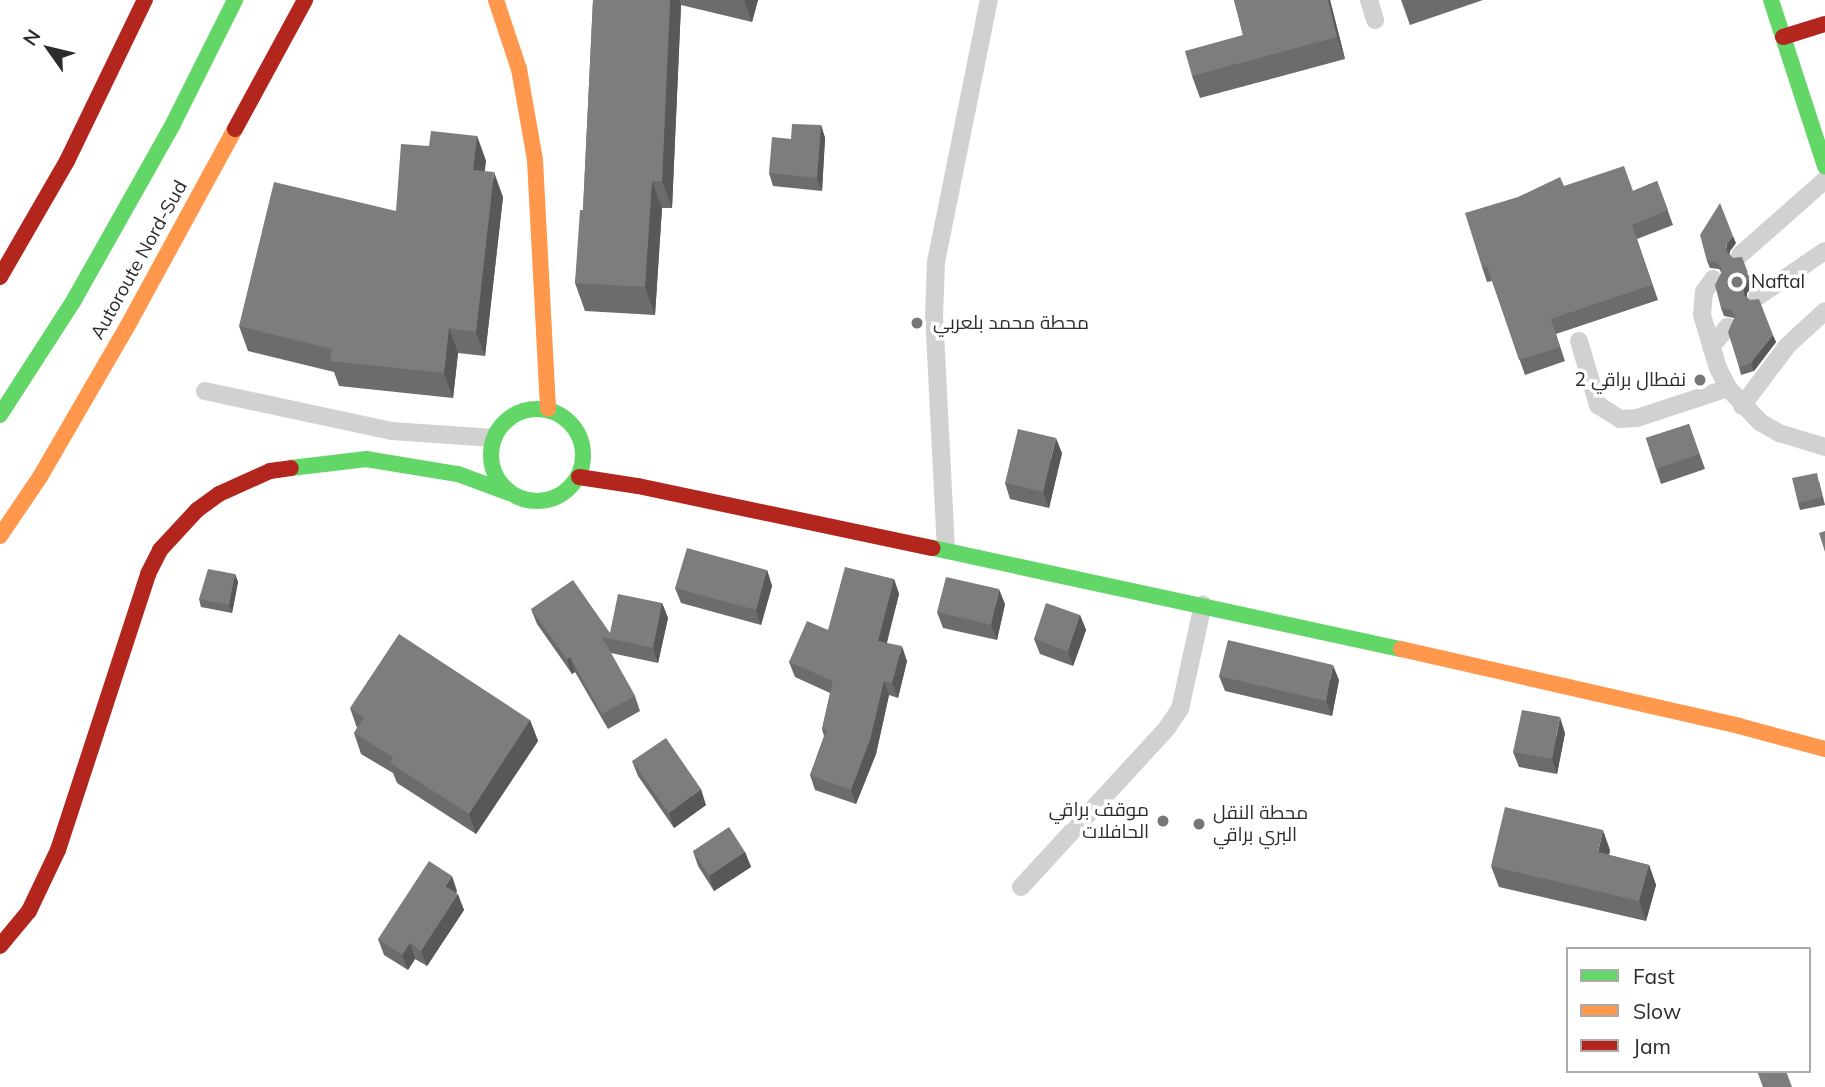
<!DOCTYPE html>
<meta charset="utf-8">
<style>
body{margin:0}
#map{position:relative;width:1825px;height:1087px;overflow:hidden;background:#fff;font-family:Mulish,Cairo,sans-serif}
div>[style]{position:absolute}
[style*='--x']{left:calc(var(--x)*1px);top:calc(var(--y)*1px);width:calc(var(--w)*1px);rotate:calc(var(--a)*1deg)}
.lane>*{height:18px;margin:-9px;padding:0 9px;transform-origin:9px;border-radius:9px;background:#d1d1d1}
.fast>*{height:16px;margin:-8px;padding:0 8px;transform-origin:8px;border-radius:8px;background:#63d668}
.fast>.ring{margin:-8px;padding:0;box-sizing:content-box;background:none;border:16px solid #63d668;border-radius:50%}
.slow>*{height:16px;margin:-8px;padding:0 8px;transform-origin:8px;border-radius:8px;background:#ff974d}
.jam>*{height:16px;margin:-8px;padding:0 8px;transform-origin:8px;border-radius:8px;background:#b3261e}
.wall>*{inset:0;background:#6c6c6c}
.shaded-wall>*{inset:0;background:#585858}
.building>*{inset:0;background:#7d7d7d}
.dots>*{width:19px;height:19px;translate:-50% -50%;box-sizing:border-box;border:4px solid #fff;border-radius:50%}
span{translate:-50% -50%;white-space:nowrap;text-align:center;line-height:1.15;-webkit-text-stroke:7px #fff;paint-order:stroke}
.street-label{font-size:19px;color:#2c2c2c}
.poi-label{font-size:19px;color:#2c2c2c}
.left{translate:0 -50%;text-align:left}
.right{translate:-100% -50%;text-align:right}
.legend{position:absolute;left:1566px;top:947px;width:245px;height:126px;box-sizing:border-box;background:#fff;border:2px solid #ababab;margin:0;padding:9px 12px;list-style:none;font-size:21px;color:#2c2c2c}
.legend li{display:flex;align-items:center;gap:14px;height:35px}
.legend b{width:35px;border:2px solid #ababab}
.north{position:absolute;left:14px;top:14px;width:70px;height:70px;-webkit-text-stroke:5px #fff;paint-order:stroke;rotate:304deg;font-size:19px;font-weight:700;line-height:28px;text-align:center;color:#2c2c2c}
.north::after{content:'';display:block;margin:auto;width:24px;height:32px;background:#2c2c2c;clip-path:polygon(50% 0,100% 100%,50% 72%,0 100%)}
</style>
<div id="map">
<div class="lane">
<i style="--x:1369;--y:0;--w:21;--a:73"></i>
<i style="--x:1740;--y:255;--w:113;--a:-41.4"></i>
<i style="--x:1713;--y:279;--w:16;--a:125"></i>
<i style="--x:1704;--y:292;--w:23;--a:95"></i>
<i style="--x:1702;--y:315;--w:55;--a:73.2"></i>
<i style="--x:1718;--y:368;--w:22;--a:63"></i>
<i style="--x:1728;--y:388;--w:47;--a:46.7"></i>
<i style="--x:1760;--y:422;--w:22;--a:30"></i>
<i style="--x:1779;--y:433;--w:48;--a:16.9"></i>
<i style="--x:1757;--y:297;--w:82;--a:-34.1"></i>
<i style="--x:1579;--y:341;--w:67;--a:73.5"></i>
<i style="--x:1598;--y:405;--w:26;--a:32"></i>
<i style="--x:1620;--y:419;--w:17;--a:-3"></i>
<i style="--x:1637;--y:418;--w:96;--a:-18.2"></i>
<i style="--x:1711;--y:347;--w:26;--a:-51"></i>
<i style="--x:205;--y:391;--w:191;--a:12.1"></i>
<i style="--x:392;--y:431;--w:102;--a:3.9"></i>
<i style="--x:1742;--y:406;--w:76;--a:-53"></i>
<i style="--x:1788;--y:345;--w:50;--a:-42.6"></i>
<i style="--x:946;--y:550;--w:233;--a:-92.9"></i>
<i style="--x:934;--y:317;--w:55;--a:-87.9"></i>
<i style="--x:936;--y:262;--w:267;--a:-78.6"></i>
<i style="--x:1021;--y:887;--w:216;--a:-47.4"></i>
<i style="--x:1167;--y:728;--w:23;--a:-56"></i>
<i style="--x:1180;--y:709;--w:107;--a:-77.6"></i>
</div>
<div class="fast">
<i style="--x:1771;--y:0;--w:175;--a:72"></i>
<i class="ring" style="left:491px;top:409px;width:76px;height:76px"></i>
<i style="--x:0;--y:415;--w:137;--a:-57.2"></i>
<i style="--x:74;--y:300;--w:202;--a:-60.6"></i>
<i style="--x:173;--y:124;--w:139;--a:-63.4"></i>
<i style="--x:291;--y:468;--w:76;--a:-6.8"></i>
<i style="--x:366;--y:459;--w:93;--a:9.3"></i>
<i style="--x:458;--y:474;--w:54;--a:20.4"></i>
<i style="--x:933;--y:548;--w:479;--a:12.2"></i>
</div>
<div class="slow">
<i style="--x:496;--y:0;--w:73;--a:71.6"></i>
<i style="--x:519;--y:69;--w:92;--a:80"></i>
<i style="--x:535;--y:160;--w:249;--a:87"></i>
<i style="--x:0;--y:536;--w:71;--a:-55.9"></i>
<i style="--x:40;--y:477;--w:173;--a:-59.9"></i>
<i style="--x:127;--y:327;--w:226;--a:-61.4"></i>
<i style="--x:1401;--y:649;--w:347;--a:12.8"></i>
<i style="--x:1739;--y:726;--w:89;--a:15"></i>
</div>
<div class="jam">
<i style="--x:1783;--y:37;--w:44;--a:-17.2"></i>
<i style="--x:235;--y:129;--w:147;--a:-61.5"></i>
<i style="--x:0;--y:277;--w:134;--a:-60"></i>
<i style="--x:67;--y:161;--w:179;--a:-64.2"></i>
<i style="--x:579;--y:477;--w:60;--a:8.7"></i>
<i style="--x:638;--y:486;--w:301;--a:11.9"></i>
<i style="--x:0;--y:946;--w:45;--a:-50.4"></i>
<i style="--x:29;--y:911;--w:68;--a:-64.6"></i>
<i style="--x:58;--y:850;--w:290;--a:-71.9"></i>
<i style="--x:148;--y:574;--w:27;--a:-63"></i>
<i style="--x:160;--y:550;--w:54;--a:-47.2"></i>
<i style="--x:197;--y:510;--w:27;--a:-36"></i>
<i style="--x:219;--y:494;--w:56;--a:-24.3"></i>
<i style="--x:270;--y:471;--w:21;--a:-8"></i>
</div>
<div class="wall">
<i style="clip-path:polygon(593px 0,758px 0,752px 22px,681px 5px,672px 208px,662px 208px,655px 315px,585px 311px,575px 283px,583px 210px)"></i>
<i style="clip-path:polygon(1234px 0,1330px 0,1345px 59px,1200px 98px,1192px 76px,1243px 35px)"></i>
<i style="clip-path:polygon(1401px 0,1483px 0,1410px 25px)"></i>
<i style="clip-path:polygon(821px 125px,825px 138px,822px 191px,773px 186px,769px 173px)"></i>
<i style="clip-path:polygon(477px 136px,486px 161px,484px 171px,503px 197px,485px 356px,458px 353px,453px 398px,339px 386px,334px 372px,248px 351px,239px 326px,396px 211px,429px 146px)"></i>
<i style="clip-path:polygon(1657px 181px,1673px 225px,1637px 239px,1658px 300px,1556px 334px,1565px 361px,1525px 375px,1492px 281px,1487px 282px,1482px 267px,1564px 186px,1633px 191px)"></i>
<i style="clip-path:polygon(1736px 243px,1730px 251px,1729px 254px,1753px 286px,1747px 293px,1747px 297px,1776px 342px,1754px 371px,1741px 375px,1739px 367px,1734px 318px,1724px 316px,1721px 308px,1721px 272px,1719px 269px,1710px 268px,1707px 261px)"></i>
<i style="clip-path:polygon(1689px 424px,1705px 469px,1661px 484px,1646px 438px)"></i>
<i style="clip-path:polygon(1062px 453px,1049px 508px,1010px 499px,1005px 483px)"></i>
<i style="clip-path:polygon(1819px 481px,1825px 505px,1800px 510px,1798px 503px)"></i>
<i style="clip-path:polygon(767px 570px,772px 586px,761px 625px,681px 603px,675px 588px)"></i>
<i style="clip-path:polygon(235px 574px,238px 582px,232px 613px,201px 607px,199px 599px)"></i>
<i style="clip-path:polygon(894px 579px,899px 594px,887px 643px,907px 661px,898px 698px,889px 695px,876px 754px,856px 804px,815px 790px,810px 775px,824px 736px,822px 729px,830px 693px,795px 677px,789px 662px,828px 630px)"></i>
<i style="clip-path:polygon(662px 603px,668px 618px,658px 663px,611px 653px,635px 696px,640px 711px,608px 729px,575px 672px,572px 674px,537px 624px,531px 609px,610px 633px)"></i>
<i style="clip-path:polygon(1005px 604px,997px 640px,943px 628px,937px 612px)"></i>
<i style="clip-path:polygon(1080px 615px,1086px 630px,1073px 666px,1040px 654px,1034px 639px)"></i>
<i style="clip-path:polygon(1219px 676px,1339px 680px,1332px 716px,1225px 691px)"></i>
<i style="clip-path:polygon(350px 708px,530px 720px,538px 741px,476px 834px,397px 783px,393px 773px,361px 754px,354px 733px,357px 728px)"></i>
<i style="clip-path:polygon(1565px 733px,1557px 774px,1519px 767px,1513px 752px)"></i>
<i style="clip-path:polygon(632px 761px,706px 805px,674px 828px,638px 776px)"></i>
<i style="clip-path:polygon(1610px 850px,1609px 855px,1649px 865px,1656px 885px,1646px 921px,1499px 887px,1491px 866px)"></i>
<i style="clip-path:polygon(693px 851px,745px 852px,751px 867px,714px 891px,698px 866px)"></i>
<i style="clip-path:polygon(457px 891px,456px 893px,464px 910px,427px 966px,415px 959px,408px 970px,384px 955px,378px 939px)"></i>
</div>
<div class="shaded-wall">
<i style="clip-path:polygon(670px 0,679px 0,681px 5px,672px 208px,662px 181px)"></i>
<i style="clip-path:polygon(744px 0,758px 0,752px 22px)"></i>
<i style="clip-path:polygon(1328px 0,1330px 0,1345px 59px,1337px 37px)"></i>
<i style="clip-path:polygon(821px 125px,825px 138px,822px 191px,817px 178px)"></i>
<i style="clip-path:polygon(477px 136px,486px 161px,482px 195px,473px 170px)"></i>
<i style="clip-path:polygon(494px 172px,503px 197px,485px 356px,476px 332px)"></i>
<i style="clip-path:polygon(652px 181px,662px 208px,655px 315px,645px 287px)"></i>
<i style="clip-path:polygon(1733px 236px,1736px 243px,1730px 251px,1729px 258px,1726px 250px,1727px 243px)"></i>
<i style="clip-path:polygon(1750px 278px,1753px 286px,1747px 293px,1747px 303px,1744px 295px,1744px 285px)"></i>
<i style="clip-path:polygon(449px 328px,458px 353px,453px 398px,444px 373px)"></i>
<i style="clip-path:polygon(1773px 335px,1776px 342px,1754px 371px,1751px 363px)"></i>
<i style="clip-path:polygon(1056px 438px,1062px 453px,1049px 508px,1043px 492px)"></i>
<i style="clip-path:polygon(767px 570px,772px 586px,761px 625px,756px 610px)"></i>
<i style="clip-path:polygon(235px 574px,238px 582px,232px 613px,229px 605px)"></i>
<i style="clip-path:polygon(894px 579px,899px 594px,883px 656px,878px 641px)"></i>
<i style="clip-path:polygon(999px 589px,1005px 604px,997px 640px,991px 625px)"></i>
<i style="clip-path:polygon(662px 603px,668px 618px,658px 663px,653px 648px)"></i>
<i style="clip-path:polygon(1080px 615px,1086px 630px,1073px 666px,1068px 651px)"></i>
<i style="clip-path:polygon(902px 646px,907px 661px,898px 698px,892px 683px)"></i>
<i style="clip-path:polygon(570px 657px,575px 672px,572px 674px,567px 659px)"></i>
<i style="clip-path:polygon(1333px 665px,1339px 680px,1332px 716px,1326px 701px)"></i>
<i style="clip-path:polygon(884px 681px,889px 695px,876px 754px,856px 804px,851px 790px)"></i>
<i style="clip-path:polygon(1560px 717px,1565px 733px,1557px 774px,1552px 759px)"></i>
<i style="clip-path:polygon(530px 720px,538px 741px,476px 834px,469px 814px)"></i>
<i style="clip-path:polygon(701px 789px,706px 805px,674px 828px,669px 813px)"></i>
<i style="clip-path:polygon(1603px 830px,1610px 850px,1605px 873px,1598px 852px)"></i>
<i style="clip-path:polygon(745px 852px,751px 867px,714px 891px,709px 876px)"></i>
<i style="clip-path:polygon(1649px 865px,1656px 885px,1646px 921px,1639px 901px)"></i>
<i style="clip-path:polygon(452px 876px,457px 891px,451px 901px,445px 886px)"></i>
<i style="clip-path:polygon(458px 894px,464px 910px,427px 966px,421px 951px)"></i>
<i style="clip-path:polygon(410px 943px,415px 959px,408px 970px,402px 955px)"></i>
</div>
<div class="building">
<i style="clip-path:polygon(593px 0,670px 0,662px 181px,652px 181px,645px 287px,575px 283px,580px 210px,583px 210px)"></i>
<i style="clip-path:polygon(1234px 0,1328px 0,1337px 37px,1192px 76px,1185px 51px,1243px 35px)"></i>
<i style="clip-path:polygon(792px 124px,821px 125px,817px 178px,769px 173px,772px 137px,791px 139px)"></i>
<i style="clip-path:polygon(431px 131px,477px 136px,473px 170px,494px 172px,476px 332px,449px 328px,444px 373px,330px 361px,332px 349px,239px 326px,274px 182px,396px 211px,401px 144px,429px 146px)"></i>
<i style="clip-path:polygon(1624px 166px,1633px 191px,1657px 181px,1668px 210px,1632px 225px,1652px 285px,1551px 319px,1560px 347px,1519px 360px,1487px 266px,1482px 267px,1465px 213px,1518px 197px,1560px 177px,1564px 186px)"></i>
<i style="clip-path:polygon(1720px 203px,1733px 236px,1727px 243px,1726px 250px,1733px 258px,1742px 257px,1750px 278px,1744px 285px,1744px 295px,1750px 300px,1759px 299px,1773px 335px,1751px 363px,1739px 367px,1728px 332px,1735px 316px,1731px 310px,1721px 308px,1715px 285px,1721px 273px,1721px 267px,1716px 262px,1707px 261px,1700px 235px)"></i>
<i style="clip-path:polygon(1689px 424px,1699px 454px,1656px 469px,1646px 438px)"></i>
<i style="clip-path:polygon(1018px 429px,1056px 438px,1043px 492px,1005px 483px)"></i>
<i style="clip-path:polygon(1817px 473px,1822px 497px,1798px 503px,1792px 478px)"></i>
<i style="clip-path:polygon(1825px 531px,1825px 552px,1819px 533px)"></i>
<i style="clip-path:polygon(687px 548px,767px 570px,756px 610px,675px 588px)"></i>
<i style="clip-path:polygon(845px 567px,894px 579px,878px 641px,902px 646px,892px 683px,884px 681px,870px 740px,851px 790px,810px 775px,827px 730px,822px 729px,833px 681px,789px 662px,807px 621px,828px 630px)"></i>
<i style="clip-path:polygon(208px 569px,235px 574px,229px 605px,199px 599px)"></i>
<i style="clip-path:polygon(946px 577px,999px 589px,991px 625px,937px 612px)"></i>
<i style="clip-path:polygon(573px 580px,610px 633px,618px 594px,662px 603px,653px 648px,602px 637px,635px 696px,602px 714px,570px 657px,567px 659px,531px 609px)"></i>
<i style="clip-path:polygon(1046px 603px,1080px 615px,1068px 651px,1034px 639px)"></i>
<i style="clip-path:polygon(399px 634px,530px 720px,469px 814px,390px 763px,393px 757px,354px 733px,364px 717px,350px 708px)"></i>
<i style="clip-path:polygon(1228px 640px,1333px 665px,1326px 701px,1219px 676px)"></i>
<i style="clip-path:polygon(1522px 710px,1560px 717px,1552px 759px,1513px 752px)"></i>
<i style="clip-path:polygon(666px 738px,701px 789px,669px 813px,632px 761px)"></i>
<i style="clip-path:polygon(1505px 807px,1603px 830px,1598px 852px,1649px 865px,1639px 901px,1491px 866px)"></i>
<i style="clip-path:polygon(729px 827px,745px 852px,709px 876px,693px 851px)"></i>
<i style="clip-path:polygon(429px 861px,452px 876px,445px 886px,458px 894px,421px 951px,410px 943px,402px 955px,378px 939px)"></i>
<i style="clip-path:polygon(1757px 1071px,1786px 1071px,1792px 1087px,1763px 1087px)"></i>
</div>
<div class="dots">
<i style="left:1737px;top:282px;background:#767676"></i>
<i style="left:917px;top:323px;background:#767676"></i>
<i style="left:1700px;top:380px;background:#767676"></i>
<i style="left:1163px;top:821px;background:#767676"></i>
<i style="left:1199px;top:824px;background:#767676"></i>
</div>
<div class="street-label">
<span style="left:139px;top:260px;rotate:-61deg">Autoroute Nord-Sud</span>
</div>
<div class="poi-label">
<span class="left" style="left:1751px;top:282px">Naftal</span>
<span class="left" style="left:933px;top:323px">محطة محمد بلعربي</span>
<span class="right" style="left:1686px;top:380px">نفطال براقي 2</span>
<span class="right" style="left:1149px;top:821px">موقف براقي<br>الحافلات</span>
<span class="left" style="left:1213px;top:824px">محطة النقل<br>البري براقي</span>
</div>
<ul class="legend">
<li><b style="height:9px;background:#63d668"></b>Fast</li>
<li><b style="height:9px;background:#ff974d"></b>Slow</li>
<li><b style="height:9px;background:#b3261e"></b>Jam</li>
</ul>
<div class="north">N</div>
</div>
